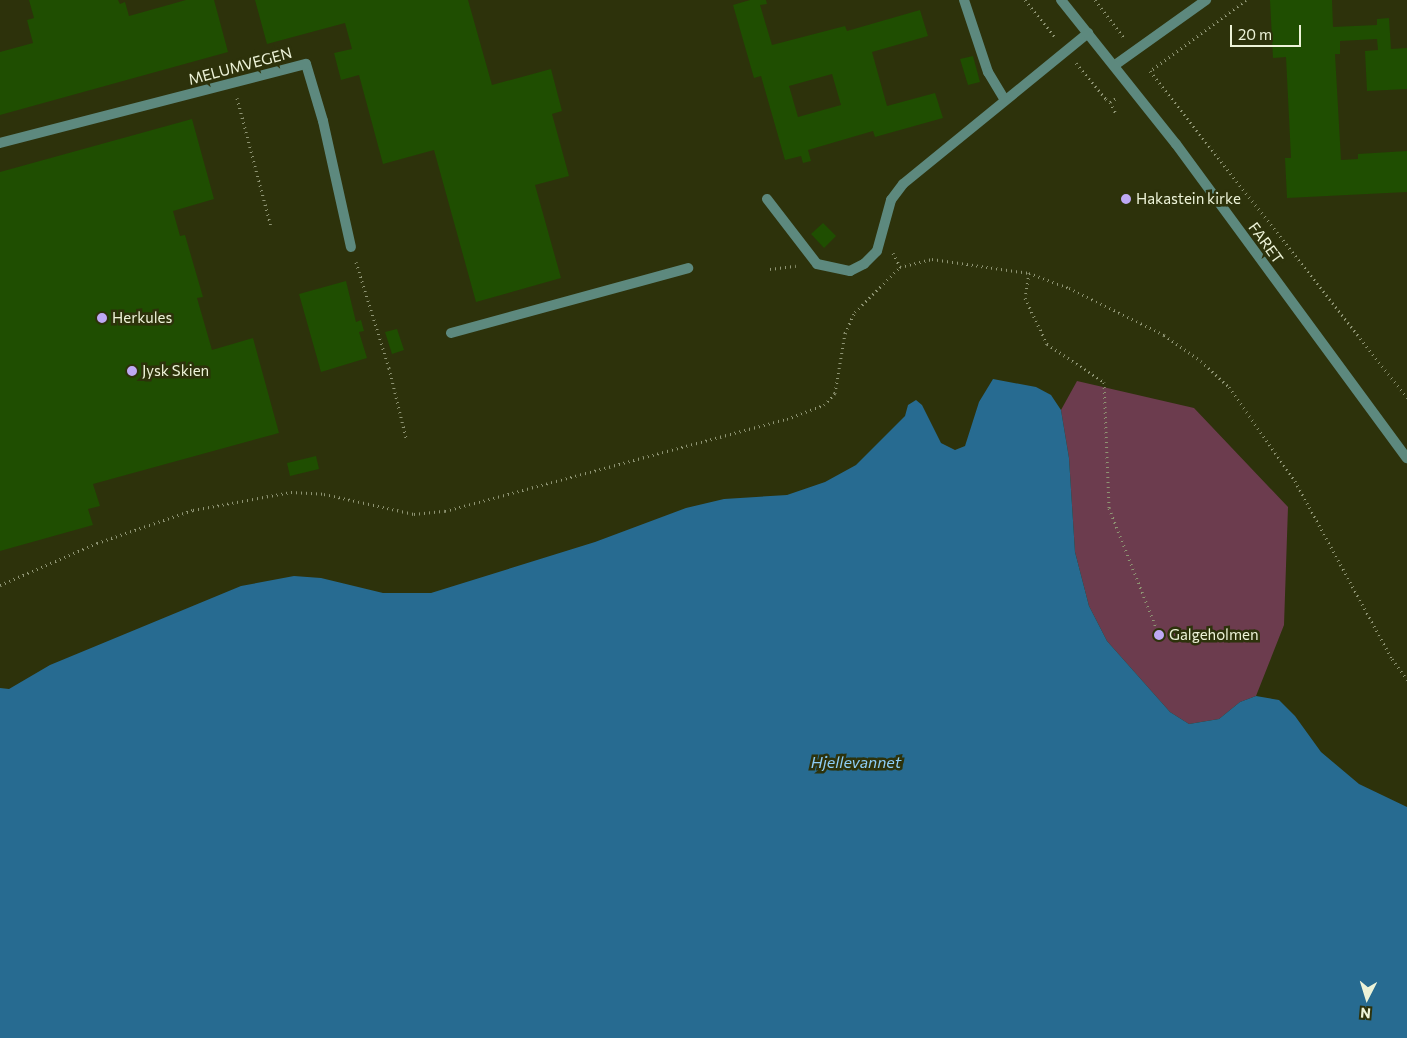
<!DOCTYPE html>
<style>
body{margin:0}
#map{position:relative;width:1407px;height:1038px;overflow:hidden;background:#2d320b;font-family:Commissioner,sans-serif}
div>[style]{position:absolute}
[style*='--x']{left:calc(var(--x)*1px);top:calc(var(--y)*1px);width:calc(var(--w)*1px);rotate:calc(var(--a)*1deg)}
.green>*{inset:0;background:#6c3c4e}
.water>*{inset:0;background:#276b91}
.building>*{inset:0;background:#1f4e01}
.path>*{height:3px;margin-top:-1.5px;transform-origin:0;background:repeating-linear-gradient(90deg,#8e9473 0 1px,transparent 0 5px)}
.lane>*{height:10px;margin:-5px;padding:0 5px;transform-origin:5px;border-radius:5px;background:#5d897e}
.street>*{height:10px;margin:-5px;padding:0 5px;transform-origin:5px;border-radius:5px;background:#5d897e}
.dots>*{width:14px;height:14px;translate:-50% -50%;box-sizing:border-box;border:2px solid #2d320b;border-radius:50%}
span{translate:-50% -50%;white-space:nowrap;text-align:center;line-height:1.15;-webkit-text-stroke:5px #2d320b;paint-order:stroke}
.street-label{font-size:15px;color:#edf3d8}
.poi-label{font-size:15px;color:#edf3d8}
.left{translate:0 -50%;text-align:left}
.water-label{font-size:16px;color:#8ecdf5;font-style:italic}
.north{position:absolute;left:1342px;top:973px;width:50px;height:50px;-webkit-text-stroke:4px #2d320b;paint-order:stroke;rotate:185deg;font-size:14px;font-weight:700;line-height:20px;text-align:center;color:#edf3d8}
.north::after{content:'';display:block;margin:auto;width:18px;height:22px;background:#edf3d8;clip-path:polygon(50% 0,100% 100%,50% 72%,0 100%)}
.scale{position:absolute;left:1230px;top:25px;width:71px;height:22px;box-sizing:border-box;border:2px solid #edf3d8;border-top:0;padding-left:6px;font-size:15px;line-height:18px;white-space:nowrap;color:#edf3d8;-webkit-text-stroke:4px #2d320b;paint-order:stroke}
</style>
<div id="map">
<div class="green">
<i style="clip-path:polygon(1077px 381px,1194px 408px,1288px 507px,1284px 625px,1256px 696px,1240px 702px,1219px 719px,1189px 724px,1170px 712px,1107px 641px,1089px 606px,1075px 552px,1069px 458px,1061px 410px)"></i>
</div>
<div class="water">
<i style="clip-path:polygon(993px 379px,1036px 387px,1051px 395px,1061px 410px,1069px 458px,1075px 552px,1089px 606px,1107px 641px,1170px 712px,1189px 724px,1219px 719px,1240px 702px,1256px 696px,1279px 700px,1295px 716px,1321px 752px,1359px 784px,1407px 807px,1407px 1038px,0 1038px,0 688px,9px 689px,50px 665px,241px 586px,294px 576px,321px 578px,383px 593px,431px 593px,595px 542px,686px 508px,724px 499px,787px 495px,825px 482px,856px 465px,905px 416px,908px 405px,916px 400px,922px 405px,941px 443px,955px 450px,965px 446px,979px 402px)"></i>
</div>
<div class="building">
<i style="clip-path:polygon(29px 0,118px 0,120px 4px,125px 2px,129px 16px,186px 0,214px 0,228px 52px,0 115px,0 52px,33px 43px,27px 20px,34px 18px)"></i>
<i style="clip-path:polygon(255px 0,468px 0,492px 85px,551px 69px,562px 111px,552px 114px,569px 176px,535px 185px,561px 278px,476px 302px,434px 150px,383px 164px,359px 75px,341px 80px,334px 53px,352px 49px,345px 23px,267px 44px)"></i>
<i style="clip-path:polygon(evenodd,750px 0,766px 0,767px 4px,760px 5px,772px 45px,845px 26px,847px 31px,920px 10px,928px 36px,872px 52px,887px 106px,935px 93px,943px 118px,875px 137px,873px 131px,808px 150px,811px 161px,803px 163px,801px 156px,785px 160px,761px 76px,754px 78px,733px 5px,750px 0,832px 74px,841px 105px,798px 117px,789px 86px,832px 74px)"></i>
<i style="clip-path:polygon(1270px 0,1332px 0,1333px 27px,1377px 25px,1377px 19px,1389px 18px,1391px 49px,1407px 48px,1407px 89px,1367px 91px,1365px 51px,1378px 50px,1377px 39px,1340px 41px,1340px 54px,1335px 54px,1341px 160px,1358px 159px,1358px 154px,1407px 151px,1407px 192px,1287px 198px,1285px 158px,1291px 158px,1286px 57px,1273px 58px)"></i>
<i style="clip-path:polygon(973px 56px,980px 82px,968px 85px,960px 59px)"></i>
<i style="clip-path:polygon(192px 119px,214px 199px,173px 211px,180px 236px,185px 235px,203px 297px,197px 298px,212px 350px,253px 338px,279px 433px,93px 484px,100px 506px,88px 509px,93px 525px,0 551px,0 172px)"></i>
<i style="clip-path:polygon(823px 223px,836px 236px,824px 248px,811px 234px)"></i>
<i style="clip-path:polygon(346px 281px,356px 322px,361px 320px,364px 331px,359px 332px,367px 358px,321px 372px,299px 294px)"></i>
<i style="clip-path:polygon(397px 329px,404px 350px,392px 354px,385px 332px)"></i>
<i style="clip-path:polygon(316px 456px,319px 469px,290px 476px,287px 463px)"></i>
</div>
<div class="path">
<i style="--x:1025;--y:0;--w:49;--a:50.8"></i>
<i style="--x:1095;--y:0;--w:49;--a:52.4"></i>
<i style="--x:1246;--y:0;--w:119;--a:143.5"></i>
<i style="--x:1150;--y:71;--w:416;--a:51.8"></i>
<i style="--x:1076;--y:63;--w:47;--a:50.2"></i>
<i style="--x:1106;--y:99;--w:5;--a:37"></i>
<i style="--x:1110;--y:102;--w:9;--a:-32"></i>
<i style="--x:237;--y:98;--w:133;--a:75.2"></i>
<i style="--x:1110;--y:102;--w:13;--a:63"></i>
<i style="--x:893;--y:253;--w:16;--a:63"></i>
<i style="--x:900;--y:267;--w:33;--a:-14"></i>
<i style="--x:932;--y:259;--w:98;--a:8.2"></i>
<i style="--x:1029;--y:273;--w:43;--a:20.6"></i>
<i style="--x:1069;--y:288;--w:106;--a:26.3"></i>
<i style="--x:1164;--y:335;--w:45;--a:35.1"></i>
<i style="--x:1201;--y:361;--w:38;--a:43"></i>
<i style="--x:1229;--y:387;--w:115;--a:54.9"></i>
<i style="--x:1295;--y:481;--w:203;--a:61.4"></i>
<i style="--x:1392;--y:659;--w:26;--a:54"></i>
<i style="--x:356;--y:262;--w:111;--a:72.7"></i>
<i style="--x:389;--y:368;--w:72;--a:76.3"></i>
<i style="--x:770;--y:269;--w:26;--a:-7"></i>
<i style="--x:1029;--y:273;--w:25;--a:99"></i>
<i style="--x:1025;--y:298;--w:51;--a:64.4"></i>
<i style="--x:1047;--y:344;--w:69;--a:33.7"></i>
<i style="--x:1104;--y:382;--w:126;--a:87.7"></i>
<i style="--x:1109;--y:508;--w:136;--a:68.5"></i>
<i style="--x:0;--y:585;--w:106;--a:-23.4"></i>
<i style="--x:97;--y:543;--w:102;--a:-19"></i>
<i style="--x:193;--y:510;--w:100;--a:-10.4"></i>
<i style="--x:291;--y:492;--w:33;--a:3"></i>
<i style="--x:324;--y:494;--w:92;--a:12.5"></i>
<i style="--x:414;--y:514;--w:31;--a:-6"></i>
<i style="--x:445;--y:511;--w:354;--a:-15.1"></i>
<i style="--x:787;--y:419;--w:40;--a:-21"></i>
<i style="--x:824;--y:405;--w:16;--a:-47"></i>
<i style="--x:835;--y:393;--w:61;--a:-80.5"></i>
<i style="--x:845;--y:333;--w:23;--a:-65"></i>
<i style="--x:855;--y:312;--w:64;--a:-45"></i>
</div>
<div class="lane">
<i style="--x:964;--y:0;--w:76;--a:71.6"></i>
<i style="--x:988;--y:72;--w:33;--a:59"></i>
<i style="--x:306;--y:64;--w:59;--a:73.4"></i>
<i style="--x:323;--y:121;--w:129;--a:77.5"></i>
<i style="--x:1115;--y:65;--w:112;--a:-35.5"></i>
<i style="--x:767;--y:199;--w:82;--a:52.4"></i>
<i style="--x:817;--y:264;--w:34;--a:12"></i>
<i style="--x:850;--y:271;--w:16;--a:-27"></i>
<i style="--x:864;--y:264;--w:18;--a:-45"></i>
<i style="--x:877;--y:251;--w:53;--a:-74.6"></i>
<i style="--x:891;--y:200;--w:20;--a:-53"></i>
<i style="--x:903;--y:184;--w:239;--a:-39.2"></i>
<i style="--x:451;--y:333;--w:246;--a:-15.3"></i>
</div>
<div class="street">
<i style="--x:1061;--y:0;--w:184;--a:51.4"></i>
<i style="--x:1176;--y:144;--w:390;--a:53.7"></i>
<i style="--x:0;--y:143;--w:316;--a:-14.5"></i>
</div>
<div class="dots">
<i style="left:1126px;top:199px;background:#bea9f4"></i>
<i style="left:102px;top:318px;background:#bea9f4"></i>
<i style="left:132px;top:371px;background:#bea9f4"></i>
<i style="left:1159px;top:635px;background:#bea9f4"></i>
</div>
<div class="street-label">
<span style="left:240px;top:66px;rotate:-15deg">MELUMVEGEN</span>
<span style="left:1266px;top:243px;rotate:54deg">FARET</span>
</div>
<div class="poi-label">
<span class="left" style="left:1136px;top:199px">Hakastein kirke</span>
<span class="left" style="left:112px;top:318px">Herkules</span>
<span class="left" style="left:142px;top:371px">Jysk Skien</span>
<span class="left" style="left:1169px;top:635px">Galgeholmen</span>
</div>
<div class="water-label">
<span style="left:856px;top:762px">Hjellevannet</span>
</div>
<div class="north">N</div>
<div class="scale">20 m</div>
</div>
